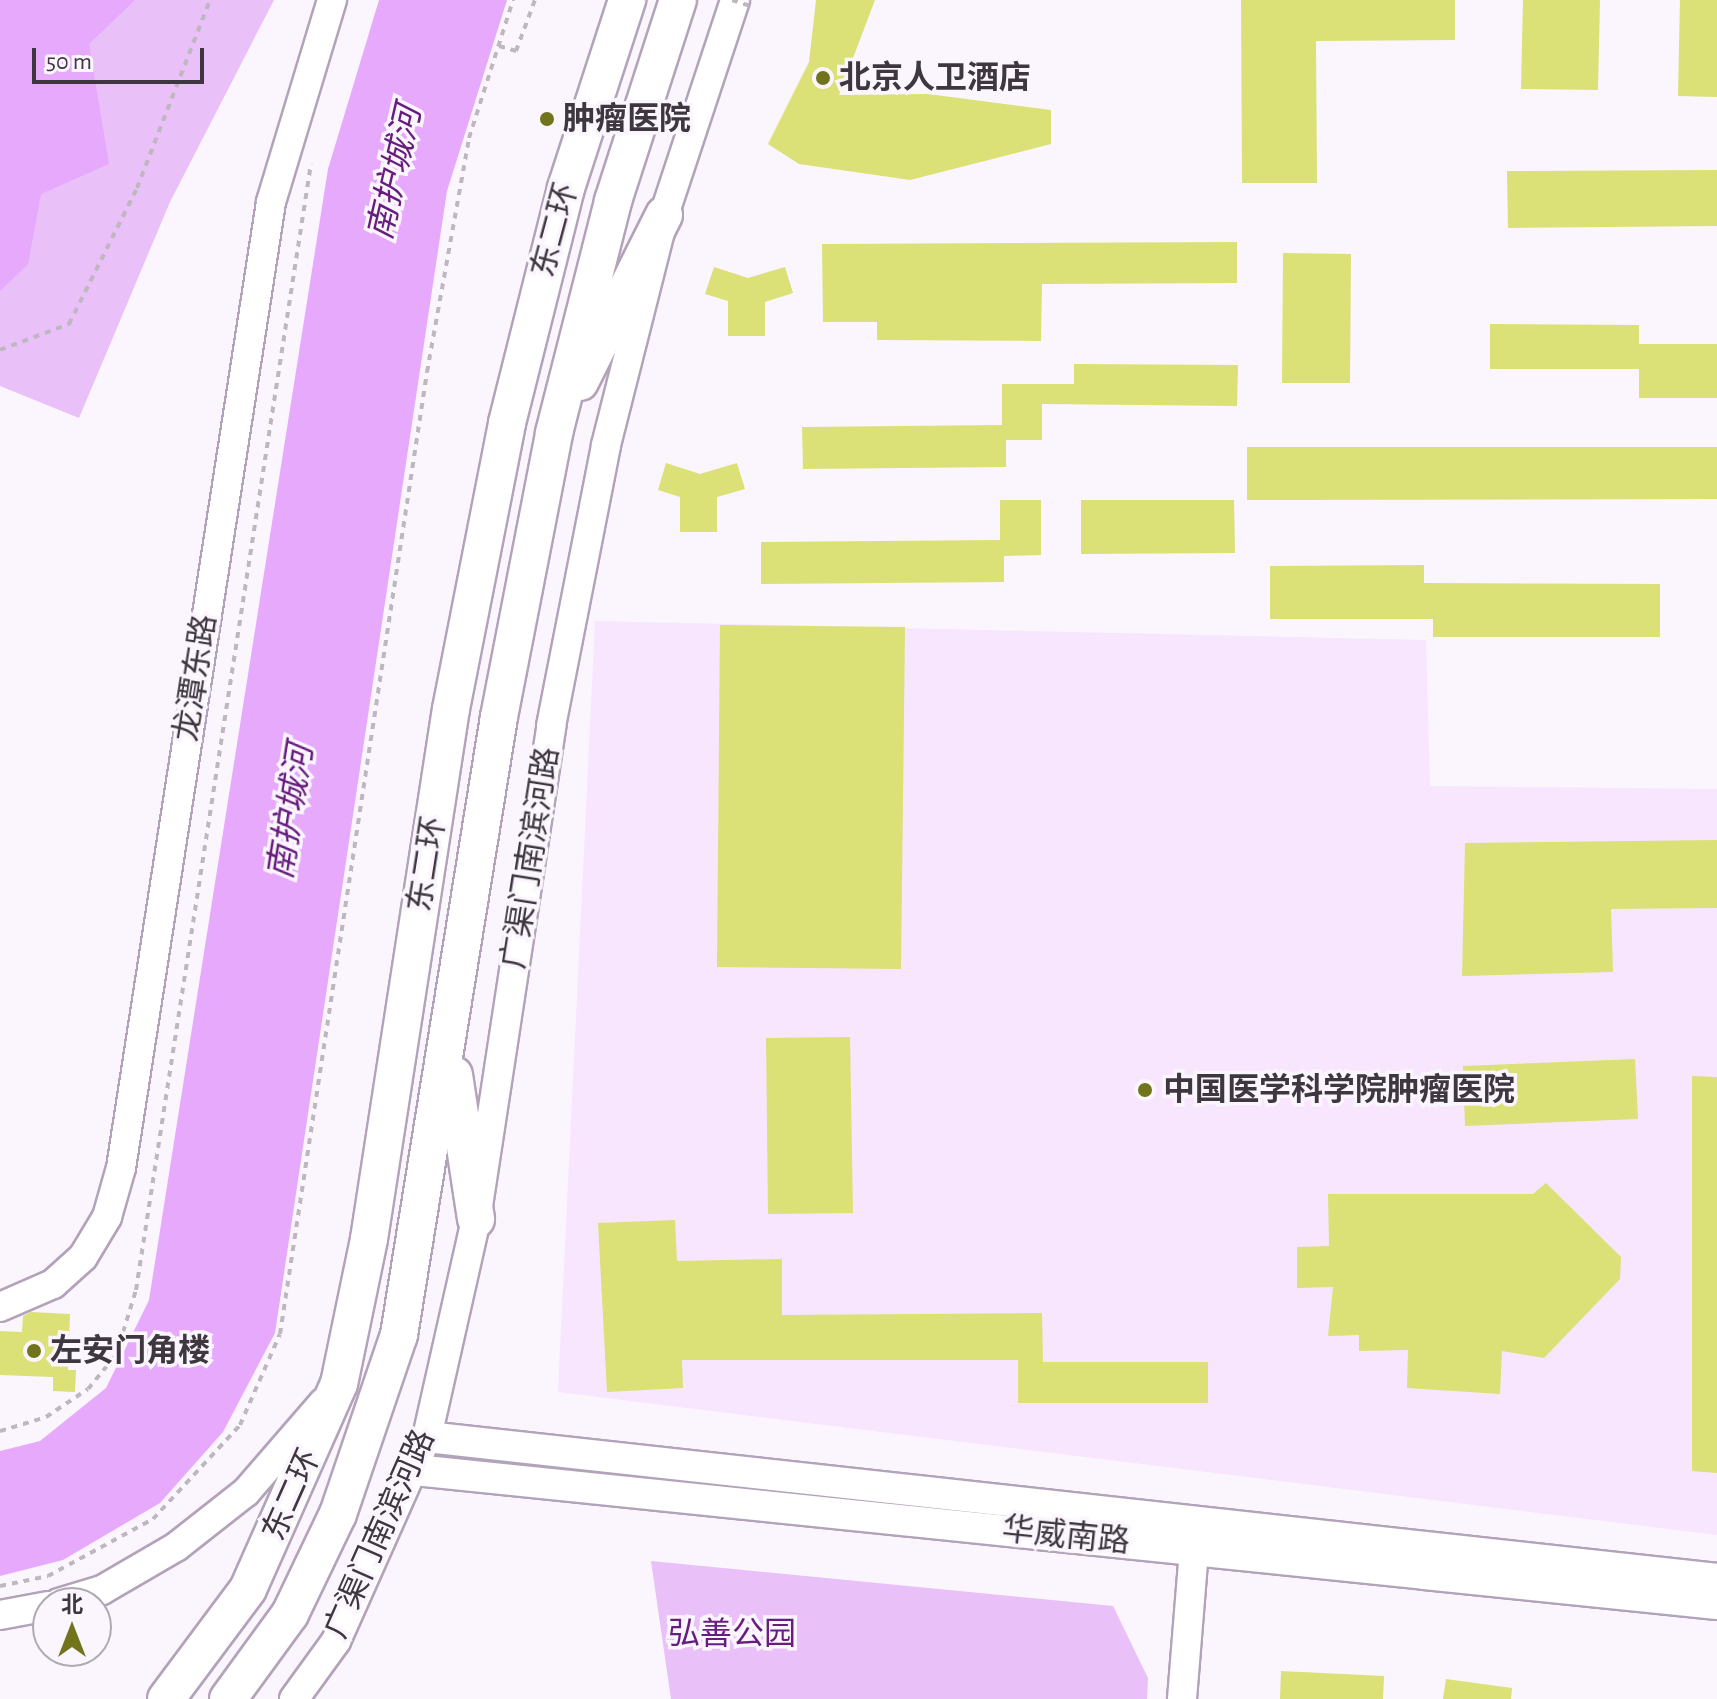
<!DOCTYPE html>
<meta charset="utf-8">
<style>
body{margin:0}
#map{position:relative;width:1717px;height:1699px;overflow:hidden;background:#fbf5fe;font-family:"Alegreya Sans","Noto Sans SC",sans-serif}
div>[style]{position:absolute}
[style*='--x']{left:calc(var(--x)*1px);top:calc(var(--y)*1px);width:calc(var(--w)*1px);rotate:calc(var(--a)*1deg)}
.built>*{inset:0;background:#f7e6fe}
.green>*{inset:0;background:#e9c0f8}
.water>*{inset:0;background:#e6a9fc}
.building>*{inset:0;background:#dbe077}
.path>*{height:4px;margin-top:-2px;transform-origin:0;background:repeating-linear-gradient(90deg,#beb7c0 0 6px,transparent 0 12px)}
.roads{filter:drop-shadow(2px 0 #b3a3ba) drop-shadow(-2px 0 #b3a3ba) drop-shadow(0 2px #b3a3ba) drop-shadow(0 -2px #b3a3ba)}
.secondary>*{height:28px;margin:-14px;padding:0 14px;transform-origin:14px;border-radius:14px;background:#fff}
.primary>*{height:30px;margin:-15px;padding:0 15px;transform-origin:15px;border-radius:15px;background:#fff}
.highway>*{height:36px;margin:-18px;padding:0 18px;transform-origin:18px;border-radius:18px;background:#fff}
.path-bridge>*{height:4px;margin-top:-2px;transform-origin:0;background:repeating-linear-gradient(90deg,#beb7c0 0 6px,transparent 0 12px)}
.dots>*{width:22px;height:22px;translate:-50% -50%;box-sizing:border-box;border:4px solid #fbf5fe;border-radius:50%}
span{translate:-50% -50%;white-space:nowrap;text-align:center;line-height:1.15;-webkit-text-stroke:7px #fbf5fe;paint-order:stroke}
.poi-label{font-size:32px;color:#3e3740;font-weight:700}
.left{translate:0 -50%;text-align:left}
.street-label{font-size:32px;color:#3e3740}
.park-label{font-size:32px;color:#661d7d}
.water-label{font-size:34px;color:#661d7d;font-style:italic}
.north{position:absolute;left:32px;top:1587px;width:80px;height:80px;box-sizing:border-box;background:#fbf5fe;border:2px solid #afa9b2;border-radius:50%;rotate:0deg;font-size:22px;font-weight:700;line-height:32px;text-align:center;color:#3e3740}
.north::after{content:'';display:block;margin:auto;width:28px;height:36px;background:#71741b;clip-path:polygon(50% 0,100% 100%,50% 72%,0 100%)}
.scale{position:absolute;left:32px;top:48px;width:172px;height:36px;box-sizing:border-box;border:4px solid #3e3740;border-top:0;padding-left:10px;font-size:24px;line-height:28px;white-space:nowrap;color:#3e3740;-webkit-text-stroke:6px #fbf5fe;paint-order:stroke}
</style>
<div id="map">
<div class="built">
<i style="clip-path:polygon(595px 621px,1426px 640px,1430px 786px,1717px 789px,1717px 1535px,558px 1392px)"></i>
</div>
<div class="green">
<i style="clip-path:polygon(0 0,274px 0,170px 202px,79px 418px,0 386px)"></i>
<i style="clip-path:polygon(651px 1561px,1113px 1606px,1148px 1678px,1147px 1699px,671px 1699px)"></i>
</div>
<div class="water">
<i style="clip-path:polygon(0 0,135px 0,89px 44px,109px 164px,41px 194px,28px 264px,0 291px)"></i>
<i style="clip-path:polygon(379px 0,507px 0,447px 191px,275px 1333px,223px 1432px,160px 1503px,63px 1560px,0 1576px,0 1451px,40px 1441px,106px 1388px,149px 1300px,328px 169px)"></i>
</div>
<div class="building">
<i style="clip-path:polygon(816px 0,875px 0,839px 95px,928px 94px,1051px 110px,1051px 144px,910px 180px,799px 164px,768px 144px,809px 62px)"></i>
<i style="clip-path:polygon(1241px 0,1455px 0,1455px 40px,1316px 41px,1317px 183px,1242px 183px)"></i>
<i style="clip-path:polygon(1523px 0,1600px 0,1598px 90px,1521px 89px)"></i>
<i style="clip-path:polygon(1680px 0,1717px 0,1717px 97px,1678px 96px)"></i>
<i style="clip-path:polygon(1717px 170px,1717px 226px,1508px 228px,1507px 171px)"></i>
<i style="clip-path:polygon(1237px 242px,1237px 283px,1042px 284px,1041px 341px,877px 340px,877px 322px,823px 322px,822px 244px)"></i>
<i style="clip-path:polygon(1283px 253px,1351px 254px,1350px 383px,1282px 383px)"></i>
<i style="clip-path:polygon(714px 267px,748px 278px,785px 267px,793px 293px,765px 302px,765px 336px,728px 336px,728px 301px,705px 294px)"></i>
<i style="clip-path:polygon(1490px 324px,1639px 325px,1639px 344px,1717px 344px,1717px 398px,1639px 398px,1639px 369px,1490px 369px)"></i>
<i style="clip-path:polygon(1074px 364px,1238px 365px,1237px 406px,1042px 404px,1042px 440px,1006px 440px,1006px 467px,803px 469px,802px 427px,1002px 425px,1002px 384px,1074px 384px)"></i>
<i style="clip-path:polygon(1247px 447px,1717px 447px,1717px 499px,1247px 500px)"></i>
<i style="clip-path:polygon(666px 463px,700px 474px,737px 463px,745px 489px,717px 497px,717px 532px,680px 532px,680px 497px,658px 490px)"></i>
<i style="clip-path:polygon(1000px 500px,1041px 500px,1041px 555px,1004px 556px,1004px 582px,761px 584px,761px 542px,1000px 540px)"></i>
<i style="clip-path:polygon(1081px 500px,1234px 500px,1235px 553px,1081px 554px)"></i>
<i style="clip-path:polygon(1424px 565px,1424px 583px,1660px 584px,1660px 637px,1433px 637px,1433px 619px,1270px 619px,1270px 566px)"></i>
<i style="clip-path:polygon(720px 625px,905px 627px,901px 969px,717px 967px)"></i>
<i style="clip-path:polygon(1717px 840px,1717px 908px,1611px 909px,1613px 972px,1462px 976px,1465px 843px)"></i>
<i style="clip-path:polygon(850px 1037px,853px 1213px,768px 1214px,766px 1038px)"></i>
<i style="clip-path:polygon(1635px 1059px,1638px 1119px,1465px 1126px,1463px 1066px)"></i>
<i style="clip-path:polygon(1692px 1076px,1717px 1077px,1717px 1473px,1692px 1471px)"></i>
<i style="clip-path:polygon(1546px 1183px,1621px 1257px,1620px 1279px,1544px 1358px,1502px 1351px,1500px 1394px,1407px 1388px,1408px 1350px,1359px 1351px,1359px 1335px,1328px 1336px,1333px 1287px,1297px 1288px,1297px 1247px,1329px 1246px,1328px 1194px,1533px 1194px)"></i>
<i style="clip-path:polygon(675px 1220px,677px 1261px,782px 1259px,782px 1315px,1042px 1313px,1043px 1362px,1208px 1362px,1208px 1403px,1018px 1403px,1018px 1360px,682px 1360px,683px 1388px,607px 1392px,598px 1223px)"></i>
<i style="clip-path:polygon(31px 1312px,70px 1314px,68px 1370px,76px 1370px,75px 1392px,53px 1391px,53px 1377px,0 1375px,0 1331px,22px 1332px,23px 1316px)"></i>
<i style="clip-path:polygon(1281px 1671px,1384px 1676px,1383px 1699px,1280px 1699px)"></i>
<i style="clip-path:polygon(1446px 1679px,1512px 1688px,1511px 1699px,1443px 1699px)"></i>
</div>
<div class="path">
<i style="--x:499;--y:46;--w:18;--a:16"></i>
<i style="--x:516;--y:51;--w:54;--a:-69.6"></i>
<i style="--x:0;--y:350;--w:74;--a:-20.6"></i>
<i style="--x:69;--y:324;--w:152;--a:-63.4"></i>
<i style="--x:137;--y:188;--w:202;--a:-68.8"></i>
<i style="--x:0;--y:1431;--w:48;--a:-16.9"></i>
<i style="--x:46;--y:1417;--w:50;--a:-33.7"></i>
<i style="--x:88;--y:1389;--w:44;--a:-50.5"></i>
<i style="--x:116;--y:1355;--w:68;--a:-72.9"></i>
<i style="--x:136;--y:1290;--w:1140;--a:-81.17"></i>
<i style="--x:0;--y:1586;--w:49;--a:-11.8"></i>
<i style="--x:48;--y:1576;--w:119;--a:-28.5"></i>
<i style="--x:153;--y:1519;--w:128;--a:-47.2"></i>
<i style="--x:240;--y:1425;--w:99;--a:-66.3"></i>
<i style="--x:280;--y:1334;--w:973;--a:-81.31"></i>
<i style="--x:427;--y:372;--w:238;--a:-79.8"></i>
<i style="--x:469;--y:138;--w:145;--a:-72.3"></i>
</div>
<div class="roads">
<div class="secondary">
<i style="--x:0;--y:1307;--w:58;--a:-23.5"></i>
<i style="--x:53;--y:1284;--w:40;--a:-42"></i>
<i style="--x:83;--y:1257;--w:47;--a:-59"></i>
<i style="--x:107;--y:1217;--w:51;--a:-74.1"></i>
<i style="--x:121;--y:1168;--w:978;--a:-81.17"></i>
<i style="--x:271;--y:202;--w:211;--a:-73.2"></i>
<i style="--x:59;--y:1603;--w:45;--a:-16.8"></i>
<i style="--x:102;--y:1590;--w:86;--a:-30.2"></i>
<i style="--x:176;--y:1547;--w:89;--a:-38.2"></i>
<i style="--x:246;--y:1492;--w:118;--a:-49.1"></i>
<i style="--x:0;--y:1615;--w:49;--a:-10.6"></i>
<i style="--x:294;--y:1699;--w:72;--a:-54.1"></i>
<i style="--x:336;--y:1641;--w:223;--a:-66"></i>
<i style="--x:427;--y:1437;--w:223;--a:-77.3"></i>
<i style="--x:476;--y:1219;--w:499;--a:-81.3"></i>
<i style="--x:551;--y:726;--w:286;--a:-78.9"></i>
<i style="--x:606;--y:445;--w:237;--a:-75.8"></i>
<i style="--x:664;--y:215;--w:226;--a:-71.7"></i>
<i style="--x:1182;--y:1699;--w:150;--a:-85.4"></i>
</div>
<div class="primary">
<i style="--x:427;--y:1437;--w:1298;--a:6.28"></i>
<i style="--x:415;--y:1470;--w:1309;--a:5.88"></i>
</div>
<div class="highway">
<i style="--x:580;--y:382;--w:187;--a:-63.3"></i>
<i style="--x:454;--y:1075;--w:146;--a:81.3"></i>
<i style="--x:166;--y:1699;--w:137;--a:-53.3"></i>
<i style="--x:248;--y:1589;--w:224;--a:-66.1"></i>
<i style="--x:339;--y:1384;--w:148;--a:-78.3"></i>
<i style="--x:369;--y:1239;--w:536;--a:-81.21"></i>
<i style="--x:451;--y:709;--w:291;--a:-78.9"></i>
<i style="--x:507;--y:423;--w:242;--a:-75.9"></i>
<i style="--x:566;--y:188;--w:198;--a:-72"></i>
<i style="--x:228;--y:1699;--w:105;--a:-53.9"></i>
<i style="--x:290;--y:1614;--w:111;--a:-64.4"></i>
<i style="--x:338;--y:1514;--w:189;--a:-71.2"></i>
<i style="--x:399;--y:1335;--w:626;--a:-80.81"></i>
<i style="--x:499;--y:717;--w:289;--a:-79"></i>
<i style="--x:554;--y:433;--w:239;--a:-75.7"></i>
<i style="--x:613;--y:201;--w:211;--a:-72.1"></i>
</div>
</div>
<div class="path-bridge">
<i style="--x:732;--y:0;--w:23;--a:18"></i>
</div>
<div class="dots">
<i style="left:823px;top:78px;background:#71741b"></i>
<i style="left:547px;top:119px;background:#71741b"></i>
<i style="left:1145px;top:1090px;background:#71741b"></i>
<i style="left:34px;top:1351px;background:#71741b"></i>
</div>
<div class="poi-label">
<span class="left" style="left:839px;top:78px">北京人卫酒店</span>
<span class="left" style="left:563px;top:119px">肿瘤医院</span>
<span class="left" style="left:1163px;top:1090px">中国医学科学院肿瘤医院</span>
<span class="left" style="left:50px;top:1351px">左安门角楼</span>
</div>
<div class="street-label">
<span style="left:555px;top:230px;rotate:-75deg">东二环</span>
<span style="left:196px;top:678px;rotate:-81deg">龙潭东路</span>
<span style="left:531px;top:858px;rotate:-81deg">广渠门南滨河路</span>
<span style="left:427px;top:864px;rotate:-81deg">东二环</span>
<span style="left:292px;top:1495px;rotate:-66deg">东二环</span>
<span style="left:380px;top:1534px;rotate:-66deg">广渠门南滨河路</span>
<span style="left:1066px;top:1536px;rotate:6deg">华威南路</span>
</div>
<div class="park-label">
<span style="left:732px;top:1634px">弘善公园</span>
</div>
<div class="water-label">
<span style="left:396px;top:173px;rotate:-77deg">南护城河</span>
<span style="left:292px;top:812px;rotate:-81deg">南护城河</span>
</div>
<div class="north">北</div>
<div class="scale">50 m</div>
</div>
